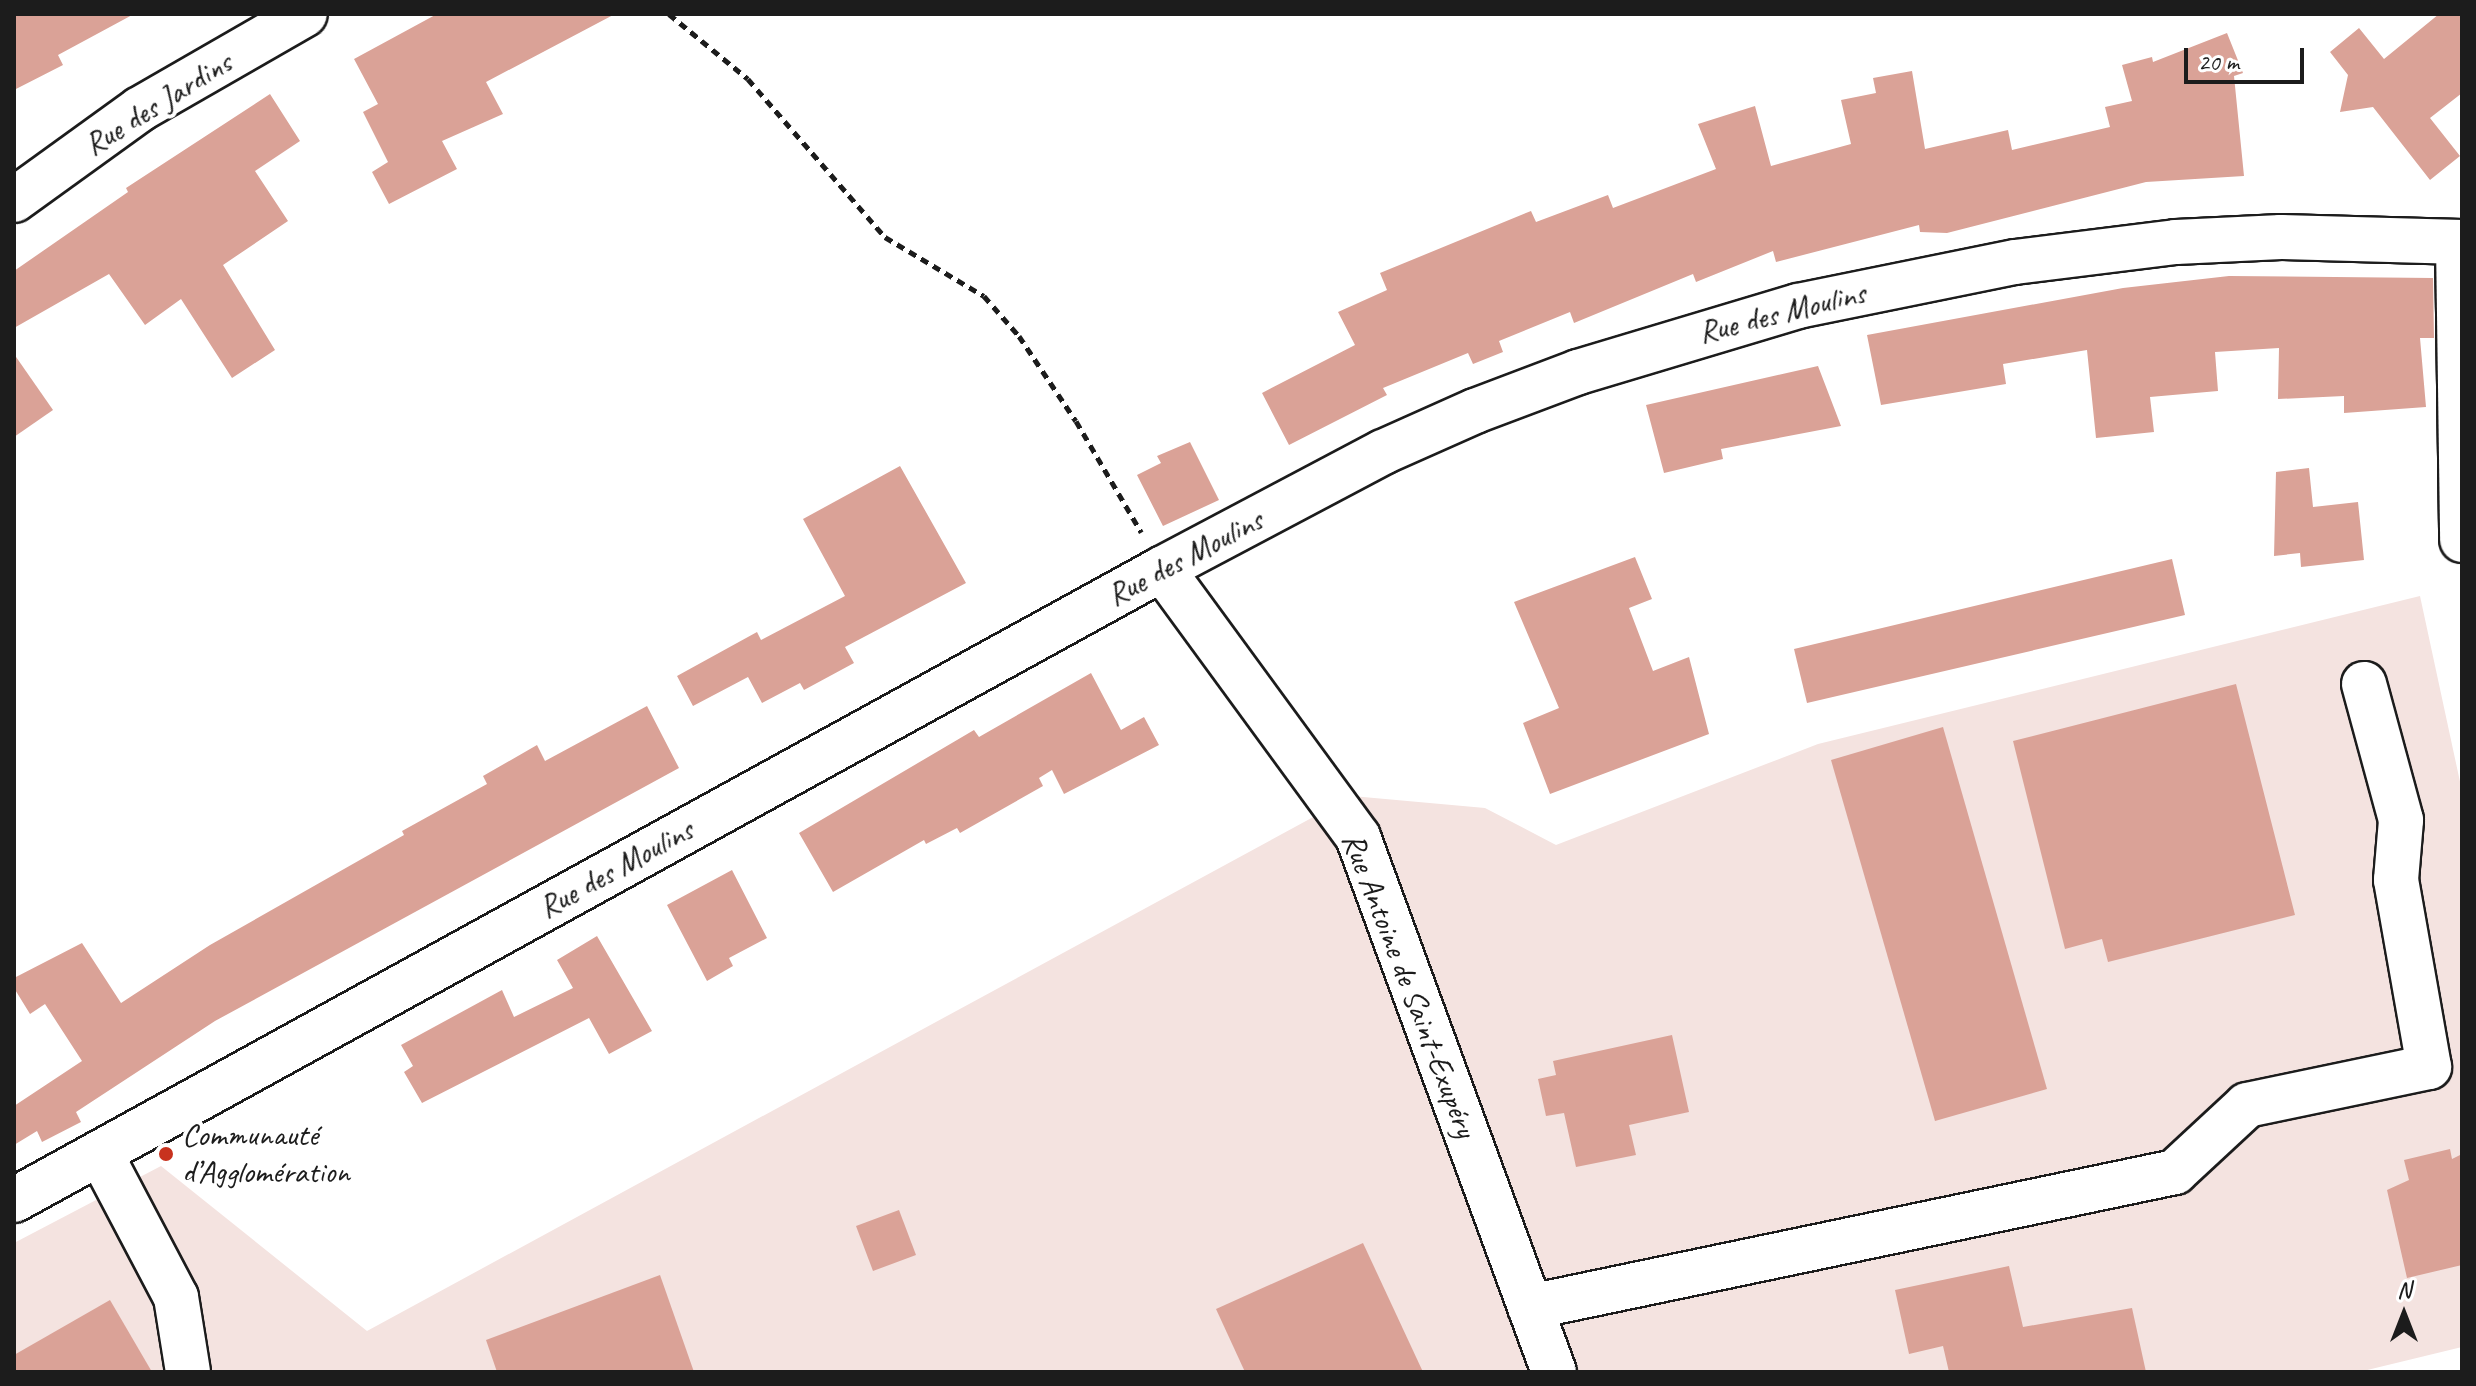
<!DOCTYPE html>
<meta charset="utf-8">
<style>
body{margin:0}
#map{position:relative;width:2476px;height:1386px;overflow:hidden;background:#fff;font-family:Caveat,sans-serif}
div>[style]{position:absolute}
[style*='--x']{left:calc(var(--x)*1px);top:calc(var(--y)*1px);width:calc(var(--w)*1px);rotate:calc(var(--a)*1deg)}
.built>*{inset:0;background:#f4e3e0}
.building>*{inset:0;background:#daa297}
.path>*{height:5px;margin-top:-2.5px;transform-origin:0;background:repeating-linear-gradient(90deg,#1c1c1c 0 8px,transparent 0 14px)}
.roads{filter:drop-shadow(2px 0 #1c1c1c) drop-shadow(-2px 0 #1c1c1c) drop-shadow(0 2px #1c1c1c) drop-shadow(0 -2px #1c1c1c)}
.minor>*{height:44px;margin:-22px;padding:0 22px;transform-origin:22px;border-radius:22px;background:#fff}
.major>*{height:44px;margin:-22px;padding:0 22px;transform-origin:22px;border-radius:22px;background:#fff}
.dots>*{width:22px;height:22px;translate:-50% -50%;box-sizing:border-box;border:4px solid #fff;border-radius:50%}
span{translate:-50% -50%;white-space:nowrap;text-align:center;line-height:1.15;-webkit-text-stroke:8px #fff;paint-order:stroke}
.street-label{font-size:32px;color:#1c1c1c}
.poi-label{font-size:32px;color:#1c1c1c}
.left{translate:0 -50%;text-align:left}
.frame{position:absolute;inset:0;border:16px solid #1c1c1c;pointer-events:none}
.north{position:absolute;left:2364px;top:1274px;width:80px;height:80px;-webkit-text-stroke:6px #fff;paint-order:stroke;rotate:0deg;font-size:22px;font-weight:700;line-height:32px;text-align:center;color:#1c1c1c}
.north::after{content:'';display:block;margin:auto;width:28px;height:36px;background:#1c1c1c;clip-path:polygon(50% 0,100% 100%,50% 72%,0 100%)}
.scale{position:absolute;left:2184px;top:48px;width:120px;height:36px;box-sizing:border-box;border:4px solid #1c1c1c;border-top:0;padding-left:10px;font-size:24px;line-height:28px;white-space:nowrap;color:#1c1c1c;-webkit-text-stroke:6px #fff;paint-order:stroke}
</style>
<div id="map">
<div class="built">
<i style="clip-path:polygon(2420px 596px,2462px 791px,2462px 1347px,2359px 1372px,14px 1372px,14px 1243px,161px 1166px,367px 1331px,1352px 796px,1485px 808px,1556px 845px,1818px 744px)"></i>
</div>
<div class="building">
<i style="clip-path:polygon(14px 14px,134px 14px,58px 55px,63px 65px,14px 90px)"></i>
<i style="clip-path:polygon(437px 14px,615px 14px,486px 82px,503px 114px,442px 141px,457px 169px,389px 204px,372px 172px,388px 162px,363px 112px,378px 104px,354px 59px)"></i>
<i style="clip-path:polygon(2439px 14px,2462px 14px,2462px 93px,2430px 118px,2460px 156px,2430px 180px,2373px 107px,2340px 112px,2348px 75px,2330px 52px,2359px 28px,2384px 59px)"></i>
<i style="clip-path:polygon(2227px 33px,2243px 73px,2234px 76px,2244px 176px,2146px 182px,1947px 233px,1920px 232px,1919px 225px,1776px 262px,1773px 251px,1696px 282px,1693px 274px,1574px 323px,1570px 312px,1499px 341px,1503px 352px,1473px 364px,1468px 353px,1383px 388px,1387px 395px,1289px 445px,1262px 393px,1355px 345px,1338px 312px,1387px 290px,1380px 273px,1531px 211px,1536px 222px,1608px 195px,1613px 208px,1716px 169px,1698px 124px,1755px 106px,1771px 166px,1851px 144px,1841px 100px,1876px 93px,1873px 78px,1912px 71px,1925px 149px,2008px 130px,2012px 150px,2110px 127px,2105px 107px,2132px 101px,2122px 65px,2152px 57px,2153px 62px)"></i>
<i style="clip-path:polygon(270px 94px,300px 141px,255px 171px,288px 221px,223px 265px,275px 350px,232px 378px,181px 299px,145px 325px,109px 274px,14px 328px,14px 271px,128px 192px,126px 188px)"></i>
<i style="clip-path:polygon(2229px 276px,2433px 278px,2434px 338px,2420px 338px,2426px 407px,2344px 413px,2344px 396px,2278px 399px,2279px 348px,2215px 352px,2218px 391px,2150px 397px,2154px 432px,2096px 438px,2087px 350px,2003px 364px,2006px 384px,1881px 405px,1867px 335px,2123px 288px)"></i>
<i style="clip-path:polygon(14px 354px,53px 410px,14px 437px)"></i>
<i style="clip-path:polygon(1818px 366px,1841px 426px,1721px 449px,1723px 459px,1664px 473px,1646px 405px)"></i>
<i style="clip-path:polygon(1190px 442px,1219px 500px,1163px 526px,1137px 475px,1161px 463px,1157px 456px)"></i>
<i style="clip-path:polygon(900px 466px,966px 583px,845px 647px,854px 663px,804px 690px,800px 683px,762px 703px,748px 677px,693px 706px,677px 676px,757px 632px,761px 640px,845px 596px,803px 519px)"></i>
<i style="clip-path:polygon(2309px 468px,2313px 507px,2358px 502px,2364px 560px,2301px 567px,2300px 553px,2274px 556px,2276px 472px)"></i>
<i style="clip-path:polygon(1635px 557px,1652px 599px,1629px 608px,1653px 671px,1689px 657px,1709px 734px,1550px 794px,1523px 723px,1559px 708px,1514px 602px)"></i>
<i style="clip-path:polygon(2172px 559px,2185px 615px,1807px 703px,1794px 649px)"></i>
<i style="clip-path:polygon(1091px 673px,1121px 730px,1144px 717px,1159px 745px,1064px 794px,1052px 770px,1039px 778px,1043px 786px,960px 833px,957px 828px,926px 844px,924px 840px,833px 892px,799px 833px,974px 730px,979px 737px)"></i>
<i style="clip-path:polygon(2236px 684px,2295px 915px,2108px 962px,2102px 939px,2065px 949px,2013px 741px)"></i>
<i style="clip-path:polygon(647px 706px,679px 768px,215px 1021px,76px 1112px,81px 1122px,42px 1142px,37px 1131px,14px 1145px,14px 1106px,82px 1061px,45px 1004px,30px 1014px,14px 988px,14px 978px,82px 943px,121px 1003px,210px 945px,404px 835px,402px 831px,487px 784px,483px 776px,537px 745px,545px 761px)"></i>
<i style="clip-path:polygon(1943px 727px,2047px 1089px,1935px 1121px,1831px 760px)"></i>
<i style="clip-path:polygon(732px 870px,767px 938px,729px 958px,733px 966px,707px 981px,667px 905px)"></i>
<i style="clip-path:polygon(597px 936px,652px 1031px,609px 1054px,589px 1018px,422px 1103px,404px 1072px,413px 1066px,401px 1045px,502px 990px,514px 1017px,573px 988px,557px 960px)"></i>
<i style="clip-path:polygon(1672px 1035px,1689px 1112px,1629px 1125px,1636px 1155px,1576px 1167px,1564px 1113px,1546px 1116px,1538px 1079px,1556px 1075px,1553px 1061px)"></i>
<i style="clip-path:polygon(2450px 1149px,2452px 1159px,2462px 1154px,2462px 1265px,2407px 1278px,2387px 1190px,2409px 1180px,2404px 1160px)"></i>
<i style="clip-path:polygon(899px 1210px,916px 1255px,873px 1271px,856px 1226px)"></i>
<i style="clip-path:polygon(1363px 1243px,1423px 1372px,1245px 1372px,1216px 1309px)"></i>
<i style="clip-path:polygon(2009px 1266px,2023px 1327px,2132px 1308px,2146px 1372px,1949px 1372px,1943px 1346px,1909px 1354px,1895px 1290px)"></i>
<i style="clip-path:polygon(660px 1275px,694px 1372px,497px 1372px,486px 1340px)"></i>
<i style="clip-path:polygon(110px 1300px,152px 1372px,14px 1372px,14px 1355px)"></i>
</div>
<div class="path">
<i style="--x:669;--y:14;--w:102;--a:39.4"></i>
<i style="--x:748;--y:79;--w:209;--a:49.1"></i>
<i style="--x:885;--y:237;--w:115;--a:30.8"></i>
<i style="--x:984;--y:296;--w:53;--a:48.8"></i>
<i style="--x:1019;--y:336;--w:102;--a:56.2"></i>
<i style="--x:1076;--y:421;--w:129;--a:59.6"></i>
</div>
<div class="roads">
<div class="minor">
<i style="--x:14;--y:200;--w:155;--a:-35.8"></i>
<i style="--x:140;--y:109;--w:190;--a:-29.9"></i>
<i style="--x:2458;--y:242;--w:298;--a:89.2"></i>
<i style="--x:1162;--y:569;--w:332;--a:53.8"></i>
<i style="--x:1358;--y:837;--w:570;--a:69.88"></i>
<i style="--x:100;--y:1153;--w:163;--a:62.2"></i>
<i style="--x:176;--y:1297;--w:76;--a:80.9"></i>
<i style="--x:1530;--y:1307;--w:659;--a:-11.82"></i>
<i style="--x:2175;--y:1172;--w:98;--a:-42.9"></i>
<i style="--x:2247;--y:1105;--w:186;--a:-11.8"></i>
<i style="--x:2429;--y:1067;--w:190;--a:-100"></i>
<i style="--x:2396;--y:880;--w:60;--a:-85.2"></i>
<i style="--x:2401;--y:820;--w:141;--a:-105.2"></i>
</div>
<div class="major">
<i style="--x:14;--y:1200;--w:1310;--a:-28.8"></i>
<i style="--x:1162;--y:569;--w:250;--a:-27.9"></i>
<i style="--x:1383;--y:452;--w:101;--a:-24"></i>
<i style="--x:1475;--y:411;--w:110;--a:-20.7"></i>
<i style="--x:1578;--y:372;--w:230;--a:-16.7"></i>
<i style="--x:1798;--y:306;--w:221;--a:-11.5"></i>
<i style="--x:2015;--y:262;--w:162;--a:-7.1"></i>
<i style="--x:2176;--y:242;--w:105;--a:-2.7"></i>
<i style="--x:2281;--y:237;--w:181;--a:1.6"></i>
</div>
</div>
<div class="dots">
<i style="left:166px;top:1154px;background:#c8321e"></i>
</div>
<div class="street-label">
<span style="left:158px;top:104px;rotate:-32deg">Rue des Jardins</span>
<span style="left:1782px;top:313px;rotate:-14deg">Rue des Moulins</span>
<span style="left:1185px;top:558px;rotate:-28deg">Rue des Moulins</span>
<span style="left:616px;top:869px;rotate:-29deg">Rue des Moulins</span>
<span style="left:1409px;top:985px;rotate:69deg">Rue Antoine de Saint-Exupéry</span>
</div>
<div class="poi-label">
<span class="left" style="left:182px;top:1154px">Communauté<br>d’Agglomération</span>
</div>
<div class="frame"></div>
<div class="north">N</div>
<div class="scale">20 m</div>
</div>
